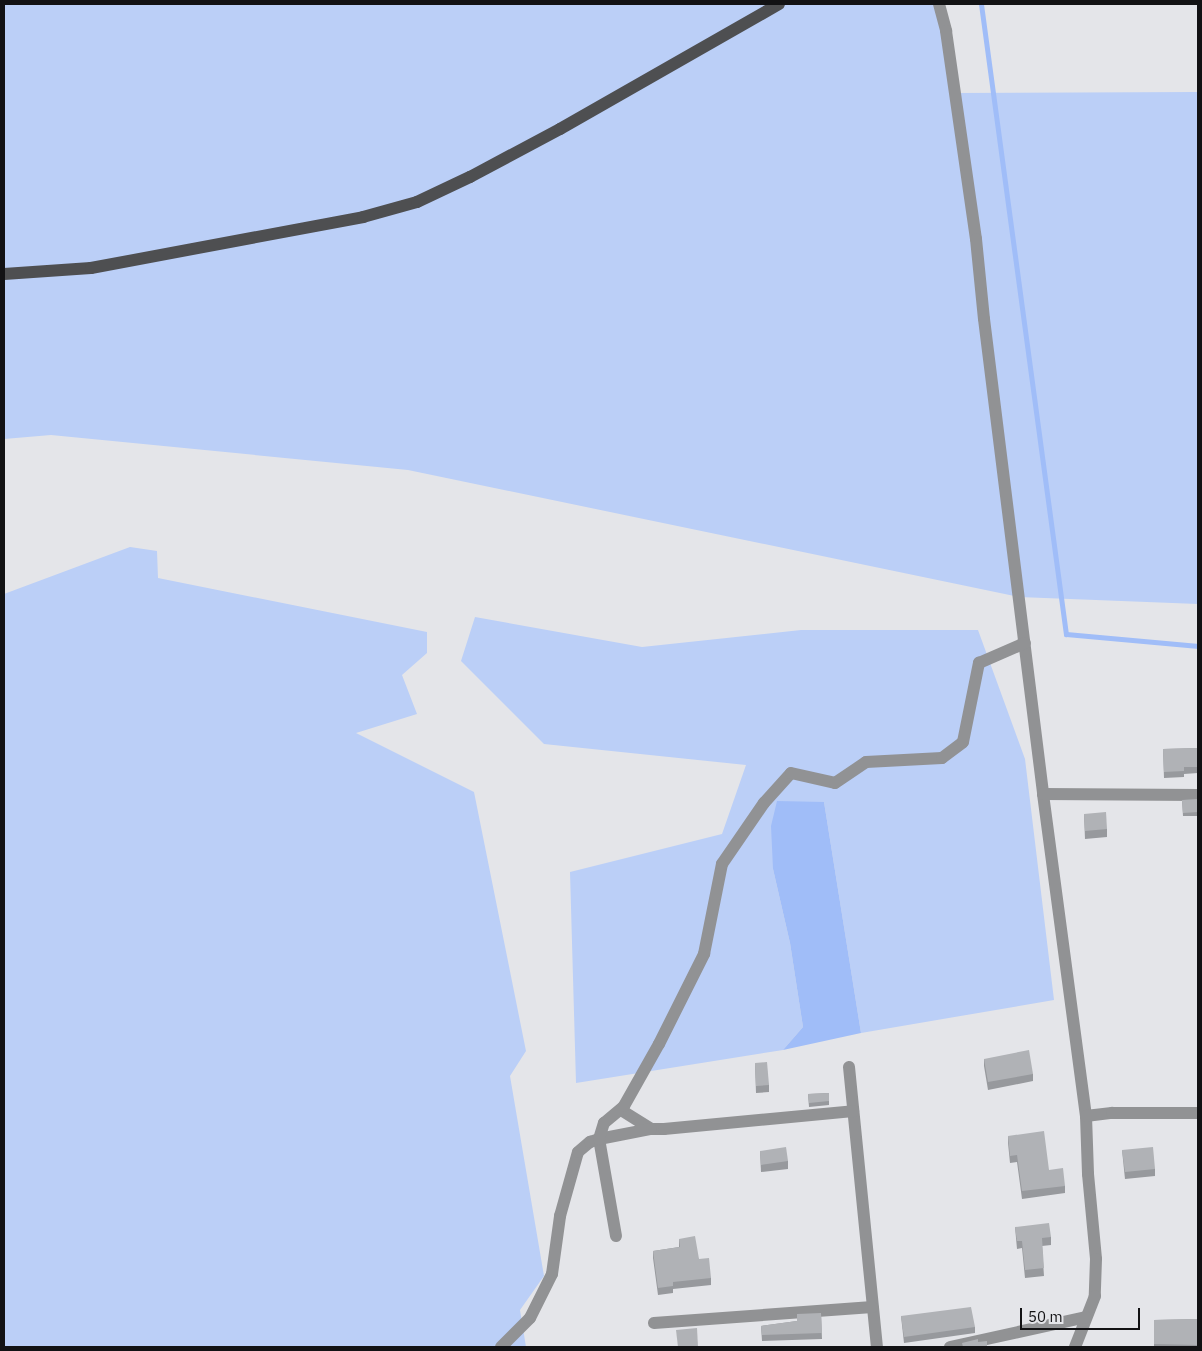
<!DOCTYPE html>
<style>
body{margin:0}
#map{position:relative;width:1202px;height:1351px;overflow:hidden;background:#e4e5e9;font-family:"IBM Plex Sans",sans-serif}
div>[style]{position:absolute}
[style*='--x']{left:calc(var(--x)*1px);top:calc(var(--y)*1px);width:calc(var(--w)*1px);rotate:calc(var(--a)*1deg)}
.green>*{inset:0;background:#bbcff7}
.water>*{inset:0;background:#a0bdf8}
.stream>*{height:5px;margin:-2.5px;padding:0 2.5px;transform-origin:2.5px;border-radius:2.5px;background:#a0bdf8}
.minor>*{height:12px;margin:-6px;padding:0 6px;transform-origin:6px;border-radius:6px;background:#919294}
.major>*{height:12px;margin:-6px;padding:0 6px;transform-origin:6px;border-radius:6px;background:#4e4f51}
.wall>*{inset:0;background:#97999d}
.building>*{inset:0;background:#b0b2b6}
span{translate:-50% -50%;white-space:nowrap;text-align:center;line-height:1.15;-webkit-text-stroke:4px #e4e5e9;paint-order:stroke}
.frame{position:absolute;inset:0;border:5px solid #121214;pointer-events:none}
.scale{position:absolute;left:1020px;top:1308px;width:120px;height:22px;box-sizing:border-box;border:2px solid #121214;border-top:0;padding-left:6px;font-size:15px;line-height:18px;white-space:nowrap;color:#121214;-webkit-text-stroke:4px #e4e5e9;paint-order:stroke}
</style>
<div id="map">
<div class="green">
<i style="clip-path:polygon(4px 4px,939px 4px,955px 93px,1198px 92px,1198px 604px,1019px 597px,408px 470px,51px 435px,4px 439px)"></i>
<i style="clip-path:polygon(130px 547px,157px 551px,158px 578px,427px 632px,427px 653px,402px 675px,417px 714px,356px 733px,474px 792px,526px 1051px,510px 1076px,544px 1276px,520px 1310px,526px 1347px,4px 1347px,4px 594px)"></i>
<i style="clip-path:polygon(475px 617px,642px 647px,801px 630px,978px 630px,1025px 759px,1054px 1000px,861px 1033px,824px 802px,773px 869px,790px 943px,803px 1027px,783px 1050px,576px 1083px,570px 872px,722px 834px,746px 765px,544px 744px,461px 661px)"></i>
</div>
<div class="water">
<i style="clip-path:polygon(777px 801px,824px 802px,861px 1033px,783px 1050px,803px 1027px,790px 943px,773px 869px,771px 826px)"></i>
</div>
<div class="stream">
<i style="--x:981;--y:4;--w:636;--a:82.32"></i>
<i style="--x:1066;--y:634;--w:133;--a:5.2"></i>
</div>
<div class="minor">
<i style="--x:939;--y:4;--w:28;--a:75"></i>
<i style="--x:946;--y:31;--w:210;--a:81.8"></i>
<i style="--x:976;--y:239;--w:80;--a:84.3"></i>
<i style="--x:984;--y:319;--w:479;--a:82.9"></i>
<i style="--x:1043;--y:794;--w:325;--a:82.4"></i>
<i style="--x:1086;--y:1116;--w:58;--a:88"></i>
<i style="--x:1088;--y:1174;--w:85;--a:84.6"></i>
<i style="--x:1096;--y:1259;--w:37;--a:92"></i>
<i style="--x:1095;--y:1296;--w:55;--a:111.4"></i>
<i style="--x:1043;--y:794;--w:155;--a:0.4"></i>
<i style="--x:849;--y:1067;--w:281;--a:84.3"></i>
<i style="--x:621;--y:1110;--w:36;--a:32"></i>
<i style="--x:651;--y:1129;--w:13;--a:0"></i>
<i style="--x:664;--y:1129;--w:190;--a:-5.4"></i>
<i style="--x:1086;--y:1116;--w:26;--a:-7"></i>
<i style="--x:1112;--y:1113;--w:86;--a:0"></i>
<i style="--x:616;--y:1236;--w:98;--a:-99.9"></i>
<i style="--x:599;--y:1139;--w:53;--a:-10.9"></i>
<i style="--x:654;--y:1323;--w:219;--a:-4.2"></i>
<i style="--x:501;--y:1347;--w:41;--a:-45"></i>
<i style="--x:530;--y:1318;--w:49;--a:-63.4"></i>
<i style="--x:552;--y:1274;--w:59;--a:-82.1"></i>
<i style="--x:560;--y:1216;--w:66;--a:-74.3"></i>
<i style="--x:578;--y:1152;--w:16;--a:-40"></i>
<i style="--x:590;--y:1142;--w:9;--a:-18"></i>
<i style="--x:599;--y:1139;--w:17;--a:-73"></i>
<i style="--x:604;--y:1123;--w:26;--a:-40"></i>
<i style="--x:624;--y:1106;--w:71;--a:-60.6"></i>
<i style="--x:659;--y:1044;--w:101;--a:-63.4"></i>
<i style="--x:704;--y:954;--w:92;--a:-78.7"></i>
<i style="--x:722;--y:864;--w:74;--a:-55.5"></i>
<i style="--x:764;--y:803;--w:40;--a:-48"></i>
<i style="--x:791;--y:773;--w:45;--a:12.8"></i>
<i style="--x:835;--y:783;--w:37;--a:-34"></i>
<i style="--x:866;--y:762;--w:76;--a:-3"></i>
<i style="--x:942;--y:758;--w:26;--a:-37"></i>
<i style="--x:963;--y:742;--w:81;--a:-78.6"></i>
<i style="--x:979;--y:663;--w:50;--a:-23.5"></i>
<i style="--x:950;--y:1347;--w:139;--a:-12.4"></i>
</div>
<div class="major">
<i style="--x:4;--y:274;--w:87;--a:-3.9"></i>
<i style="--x:91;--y:268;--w:277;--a:-10.6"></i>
<i style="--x:363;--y:217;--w:56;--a:-15.5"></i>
<i style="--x:417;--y:202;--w:59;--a:-25.3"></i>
<i style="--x:470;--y:177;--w:102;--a:-28.1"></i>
<i style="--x:560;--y:129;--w:252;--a:-29.7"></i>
</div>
<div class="wall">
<i style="clip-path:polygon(1198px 748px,1198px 773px,1184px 774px,1184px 777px,1164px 778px,1163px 749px)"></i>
<i style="clip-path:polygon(1198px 799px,1198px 816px,1183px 816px,1182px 800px)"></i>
<i style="clip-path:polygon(1084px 814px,1107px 829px,1107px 837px,1085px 839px)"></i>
<i style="clip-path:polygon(984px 1059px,1033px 1074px,1033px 1081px,988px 1090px,984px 1066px)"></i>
<i style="clip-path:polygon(755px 1063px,769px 1085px,769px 1092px,756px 1093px)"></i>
<i style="clip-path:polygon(829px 1093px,829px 1105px,809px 1107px,808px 1094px)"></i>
<i style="clip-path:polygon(1008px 1136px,1049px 1170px,1065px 1186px,1065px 1193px,1022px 1199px,1017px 1162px,1010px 1163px,1008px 1143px)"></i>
<i style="clip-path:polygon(1122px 1150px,1155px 1169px,1155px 1176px,1125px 1179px)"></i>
<i style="clip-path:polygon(760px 1151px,788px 1161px,788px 1169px,761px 1172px)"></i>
<i style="clip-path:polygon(1015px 1227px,1051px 1237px,1051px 1245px,1042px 1246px,1044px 1276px,1025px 1278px,1022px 1248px,1017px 1249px)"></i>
<i style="clip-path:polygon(679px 1239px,699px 1259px,711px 1278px,711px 1285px,673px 1289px,673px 1293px,658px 1295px,653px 1258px,653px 1251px,679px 1247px)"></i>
<i style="clip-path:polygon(821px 1313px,822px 1339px,762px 1341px,761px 1326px,797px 1321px)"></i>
<i style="clip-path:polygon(901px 1316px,975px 1327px,975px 1333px,904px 1343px)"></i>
<i style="clip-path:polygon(1197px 1319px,1197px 1347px,1154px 1347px,1154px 1320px)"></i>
</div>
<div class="building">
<i style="clip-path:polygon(1198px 748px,1198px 767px,1184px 767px,1184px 771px,1164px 772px,1163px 749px)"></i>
<i style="clip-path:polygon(1198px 799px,1198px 812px,1183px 813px,1182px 800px)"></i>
<i style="clip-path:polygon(1106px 812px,1107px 829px,1085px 831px,1084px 814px)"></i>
<i style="clip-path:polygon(1029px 1050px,1033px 1074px,988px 1082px,984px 1059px)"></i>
<i style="clip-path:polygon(767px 1062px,769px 1085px,756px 1086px,755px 1063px)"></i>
<i style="clip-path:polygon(829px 1093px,829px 1101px,809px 1103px,808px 1094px)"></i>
<i style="clip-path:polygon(1044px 1131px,1049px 1170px,1063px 1168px,1065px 1186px,1022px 1191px,1017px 1155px,1010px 1156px,1008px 1136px)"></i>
<i style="clip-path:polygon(786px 1147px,788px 1161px,761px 1165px,760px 1151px)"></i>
<i style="clip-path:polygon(1153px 1147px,1155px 1169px,1125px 1172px,1122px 1150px)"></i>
<i style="clip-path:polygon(1049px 1223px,1051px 1237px,1042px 1238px,1044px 1268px,1025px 1270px,1022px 1241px,1017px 1241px,1015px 1227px)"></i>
<i style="clip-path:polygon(695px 1236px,699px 1259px,709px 1258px,711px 1278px,673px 1282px,673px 1286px,658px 1288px,653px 1251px,680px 1247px,679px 1239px)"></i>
<i style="clip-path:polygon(971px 1307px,975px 1327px,904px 1337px,901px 1316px)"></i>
<i style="clip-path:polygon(821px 1313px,822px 1333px,762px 1335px,761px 1326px,797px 1321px,797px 1314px)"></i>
<i style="clip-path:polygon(1197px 1319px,1197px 1345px,1154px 1344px,1154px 1320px)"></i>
<i style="clip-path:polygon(697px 1328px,698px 1347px,678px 1347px,676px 1330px)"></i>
<i style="clip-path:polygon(978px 1339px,978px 1342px,987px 1341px,987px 1347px,963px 1347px,962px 1343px)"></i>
</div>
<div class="frame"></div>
<div class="scale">50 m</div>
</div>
